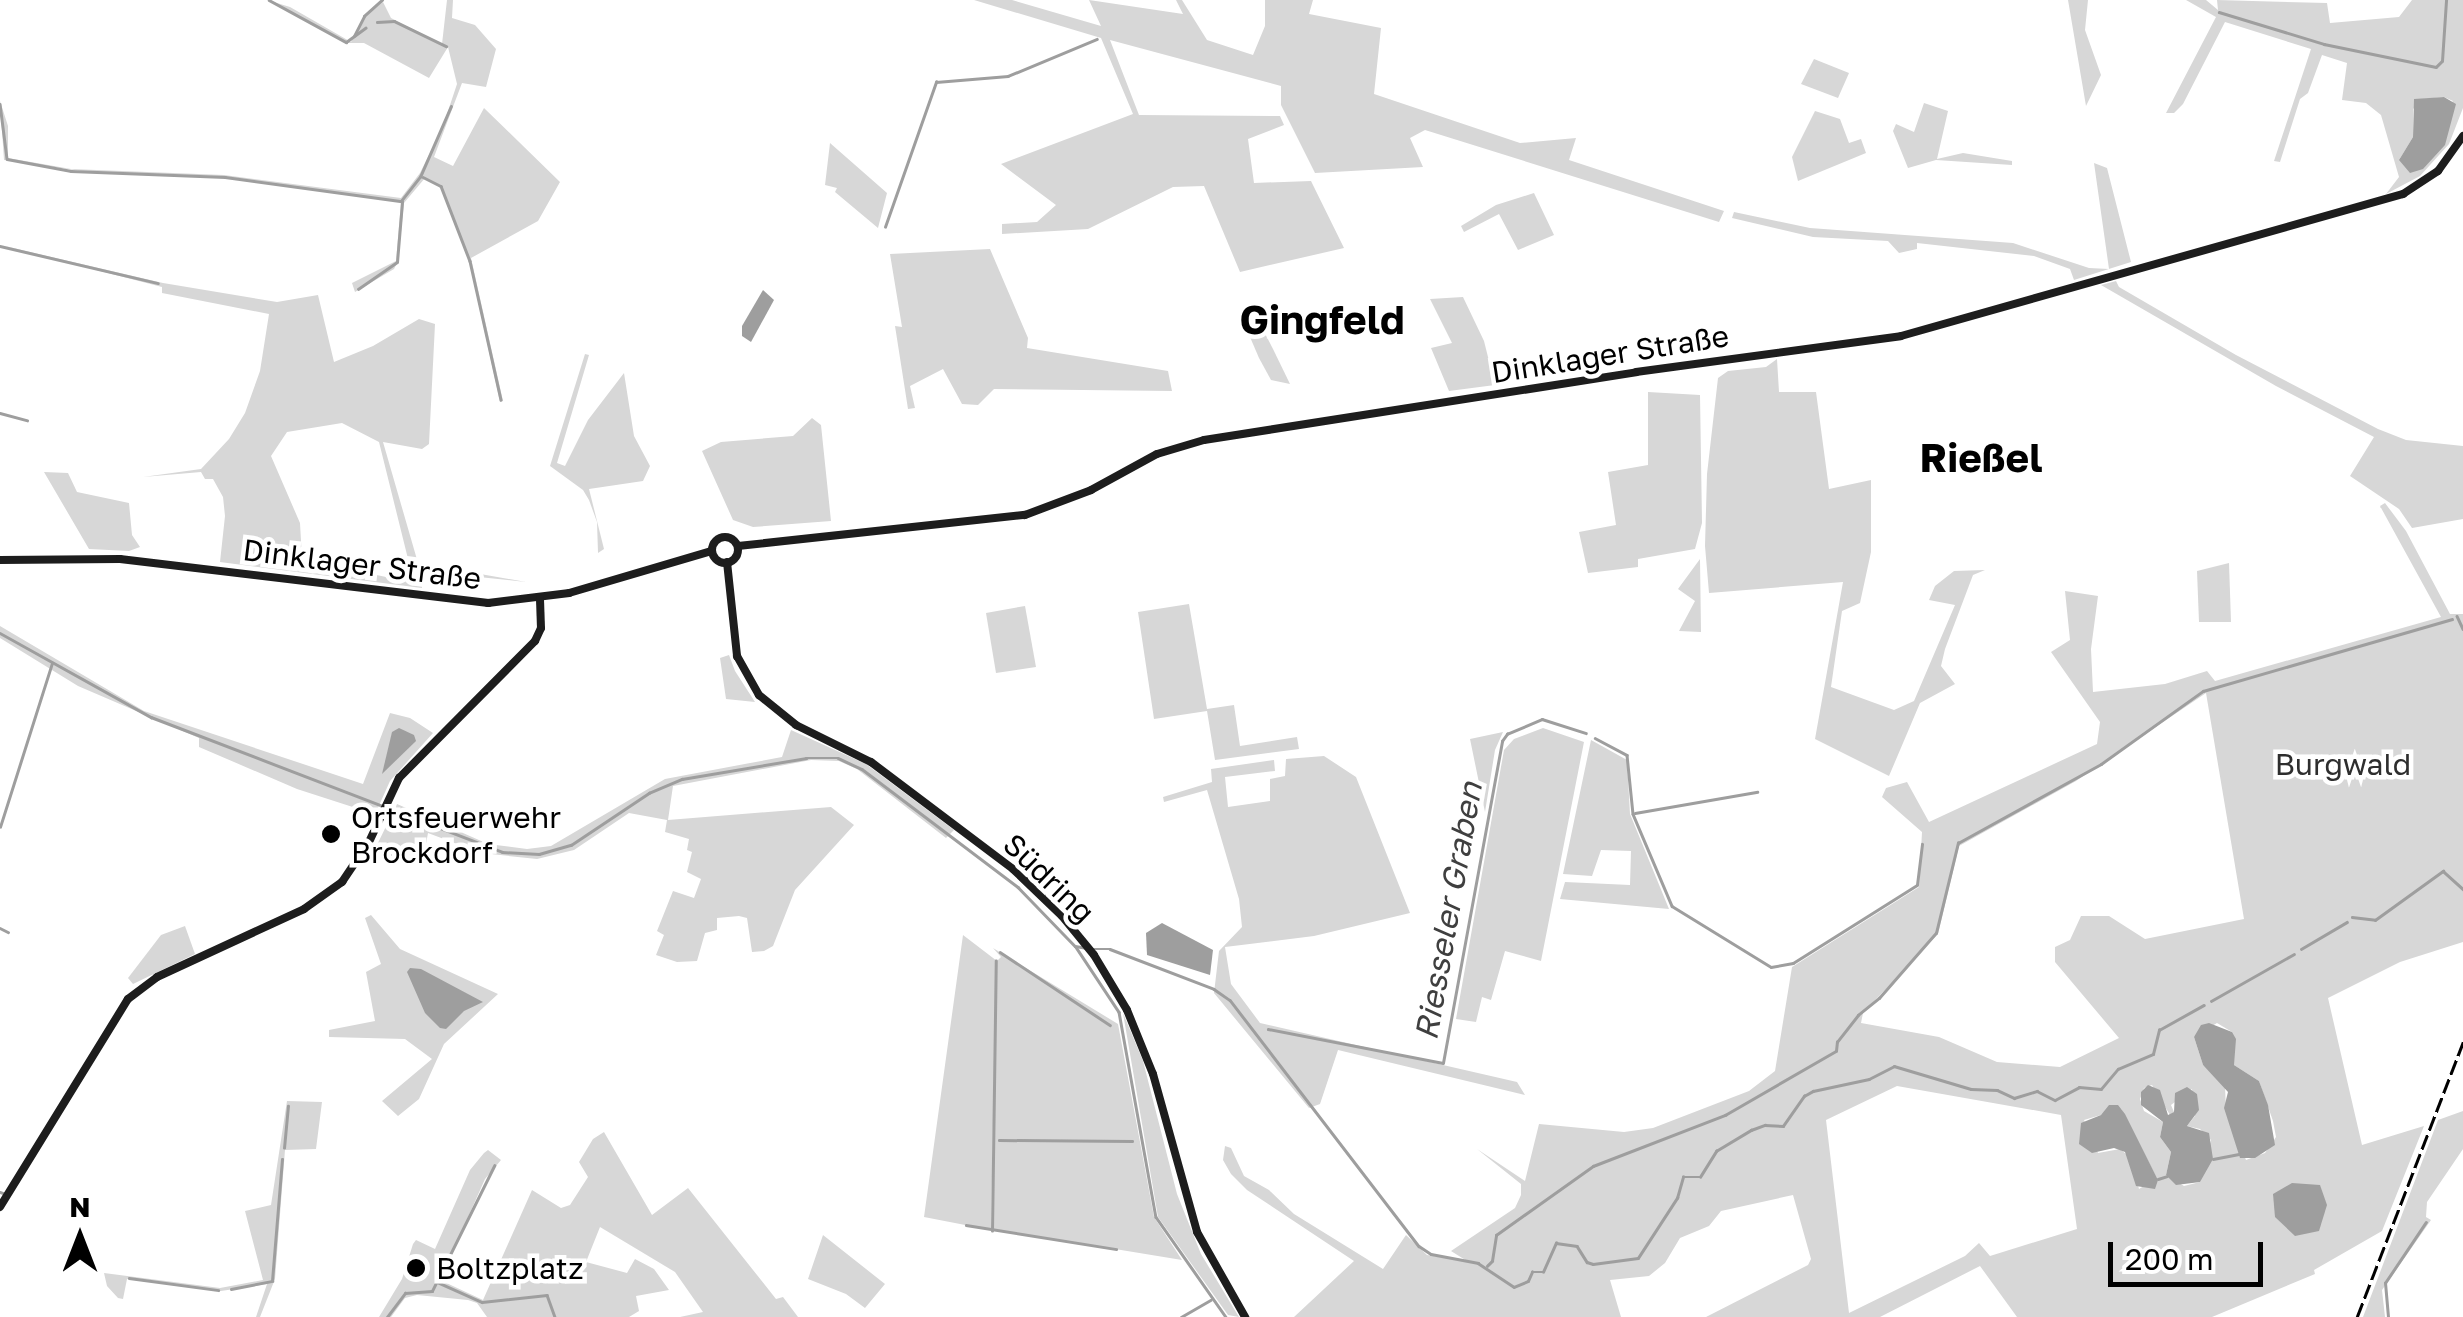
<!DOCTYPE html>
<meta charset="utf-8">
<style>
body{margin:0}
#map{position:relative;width:2463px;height:1317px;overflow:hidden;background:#fff;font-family:"Golos Text",sans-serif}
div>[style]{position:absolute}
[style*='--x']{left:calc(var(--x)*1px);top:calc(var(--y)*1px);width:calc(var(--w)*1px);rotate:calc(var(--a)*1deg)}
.green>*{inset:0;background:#d7d7d7}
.water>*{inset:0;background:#9e9e9e}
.stream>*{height:2.5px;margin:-1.25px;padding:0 1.25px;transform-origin:1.25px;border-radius:1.25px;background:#9e9e9e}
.secondary>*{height:8px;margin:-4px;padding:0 4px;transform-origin:4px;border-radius:4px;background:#1d1d1d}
.secondary>.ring{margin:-4px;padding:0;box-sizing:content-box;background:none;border:8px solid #1d1d1d;border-radius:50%}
.rail>*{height:2.5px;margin-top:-1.25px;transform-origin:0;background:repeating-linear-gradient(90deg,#000 0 15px,transparent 0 20px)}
.dots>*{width:28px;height:28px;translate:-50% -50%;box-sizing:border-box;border:5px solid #fff;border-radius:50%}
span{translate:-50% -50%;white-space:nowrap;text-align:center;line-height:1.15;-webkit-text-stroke:9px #fff;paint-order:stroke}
.street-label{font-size:30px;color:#000}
.park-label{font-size:30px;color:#2e2e2e}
.poi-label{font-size:30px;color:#000}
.left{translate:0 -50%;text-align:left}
.water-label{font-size:32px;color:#3f3f3f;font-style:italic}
.district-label{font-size:40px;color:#000;font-weight:700}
.north{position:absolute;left:30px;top:1187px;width:100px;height:100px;-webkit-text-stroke:8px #fff;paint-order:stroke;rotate:0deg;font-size:28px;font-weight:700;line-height:40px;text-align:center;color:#000}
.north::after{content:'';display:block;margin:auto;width:35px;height:45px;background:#000;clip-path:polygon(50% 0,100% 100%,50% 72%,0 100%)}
.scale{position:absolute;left:2108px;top:1242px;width:155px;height:45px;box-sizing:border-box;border:5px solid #000;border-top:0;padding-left:12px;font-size:30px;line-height:35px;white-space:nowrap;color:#000;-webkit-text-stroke:8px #fff;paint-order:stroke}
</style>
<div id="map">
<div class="green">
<i style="clip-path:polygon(267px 0,290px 7px,351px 42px,364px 17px,383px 2px,391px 18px,442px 44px,447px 0,453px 0,452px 18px,475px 25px,496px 49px,486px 87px,462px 83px,434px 157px,453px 166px,484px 108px,560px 182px,538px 221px,471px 258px,503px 401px,500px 402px,469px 260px,440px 186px,425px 178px,404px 203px,398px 261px,394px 269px,355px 292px,352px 283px,396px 261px,401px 202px,212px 176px,96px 173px,4px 160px,0 101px,8px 126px,8px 158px,71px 169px,224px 175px,401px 198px,420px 173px,442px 129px,457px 84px,448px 47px,429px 78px,364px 43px,346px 43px)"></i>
<i style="clip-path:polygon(974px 0,1012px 0,1101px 26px,1089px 0,1183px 14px,1176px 0,1182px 0,1207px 40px,1253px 55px,1265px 26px,1265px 0,1313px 0,1309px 14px,1381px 28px,1374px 94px,1520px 143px,1576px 138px,1569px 160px,1724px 211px,1719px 222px,1425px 130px,1410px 138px,1423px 167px,1315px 173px,1281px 105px,1281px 86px,1110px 40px,1139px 115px,1280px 116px,1284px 125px,1248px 139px,1254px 183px,1311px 181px,1344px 248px,1240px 272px,1204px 186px,1173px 187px,1088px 229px,1002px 234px,1002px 224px,1037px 222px,1056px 205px,1001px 164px,1133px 114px,1101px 38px)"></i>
<i style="clip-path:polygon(2068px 0,2088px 0,2085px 30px,2101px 75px,2086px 106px)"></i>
<i style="clip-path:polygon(evenodd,2186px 0,2206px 0,2218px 10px,2217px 0,2327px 3px,2330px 23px,2399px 17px,2412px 0,2463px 0,2463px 108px,2449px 144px,2420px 176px,2386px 194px,2399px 177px,2381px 115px,2366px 103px,2342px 100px,2347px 63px,2322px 55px,2308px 93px,2300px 99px,2280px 162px,2274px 161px,2311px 49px,2225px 22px,2183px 104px,2174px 113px,2166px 113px,2216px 17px,2186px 0,2444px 97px,2453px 101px,2399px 160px,2413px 137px,2413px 109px,2423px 99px,2444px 97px)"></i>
<i style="clip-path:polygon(1814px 59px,1849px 73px,1838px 98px,1801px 84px)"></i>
<i style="clip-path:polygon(1924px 103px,1948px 111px,1937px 159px,1963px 153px,2012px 161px,2012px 165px,1936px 160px,1908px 168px,1893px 131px,1896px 124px,1914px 132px)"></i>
<i style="clip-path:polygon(1815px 111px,1840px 119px,1849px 143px,1861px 139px,1866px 153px,1798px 181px,1792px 157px)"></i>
<i style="clip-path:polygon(830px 143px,887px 193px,878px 228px,835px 192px,837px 188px,825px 185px)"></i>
<i style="clip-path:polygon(2094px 163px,2107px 168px,2131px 262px,2074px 280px,2070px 269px,2034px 256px,1917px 243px,1917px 249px,1899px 253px,1888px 241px,1813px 237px,1732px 218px,1734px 212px,1810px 228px,2013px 243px,2089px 268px,2109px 269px)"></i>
<i style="clip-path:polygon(1534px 193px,1554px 235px,1518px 250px,1499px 214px,1464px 232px,1461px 226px,1496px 205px)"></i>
<i style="clip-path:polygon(evenodd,0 245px,163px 283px,277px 302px,318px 295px,334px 362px,373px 346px,419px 319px,435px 324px,429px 444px,422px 449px,383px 442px,418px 563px,526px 582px,421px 571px,422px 588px,220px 562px,225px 516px,223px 497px,213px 479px,205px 479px,201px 472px,143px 477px,201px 469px,229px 439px,245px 413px,260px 371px,269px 314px,162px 293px,162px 287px,0 245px,342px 423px,379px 442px,414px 583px,302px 559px,300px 523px,271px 456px,287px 432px,342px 423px)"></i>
<i style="clip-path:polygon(990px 249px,1028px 338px,1027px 348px,1168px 371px,1172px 391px,994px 389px,978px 405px,962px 404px,943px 369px,910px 386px,915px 408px,908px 409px,895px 326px,902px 327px,890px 254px)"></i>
<i style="clip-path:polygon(2116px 281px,2119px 287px,2236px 355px,2378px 429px,2406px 440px,2463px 446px,2463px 519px,2412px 528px,2399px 509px,2350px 476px,2374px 437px,2276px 386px,2101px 285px)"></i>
<i style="clip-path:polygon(1463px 297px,1484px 341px,1495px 385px,1449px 391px,1431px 348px,1452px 343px,1430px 299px)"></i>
<i style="clip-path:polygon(1259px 322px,1273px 349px,1290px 384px,1271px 380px,1259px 358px,1250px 337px)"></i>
<i style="clip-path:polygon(585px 354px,589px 355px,557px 463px,565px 466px,588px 420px,624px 373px,634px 436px,650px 466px,643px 481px,589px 489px,604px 549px,598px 553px,597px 522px,589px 500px,583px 490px,550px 466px)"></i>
<i style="clip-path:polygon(1777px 359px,1779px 392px,1816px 392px,1829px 489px,1871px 480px,1871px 552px,1860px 603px,1842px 611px,1831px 687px,1894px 710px,1914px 701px,1955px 605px,1929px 600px,1935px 586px,1954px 571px,1985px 570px,1973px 575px,1945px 649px,1941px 666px,1955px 684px,1920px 703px,1889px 776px,1815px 739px,1843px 582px,1709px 593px,1705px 546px,1707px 474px,1718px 378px,1728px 371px,1766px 367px)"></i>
<i style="clip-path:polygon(1648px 392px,1700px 395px,1702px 523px,1695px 549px,1638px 559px,1638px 567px,1588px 573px,1579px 532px,1616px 525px,1608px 472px,1648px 465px)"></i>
<i style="clip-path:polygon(812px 418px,821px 425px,831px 521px,753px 527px,733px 520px,702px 451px,721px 442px,793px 436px)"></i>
<i style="clip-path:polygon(44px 472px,68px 473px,77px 492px,129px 503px,132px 535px,140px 547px,129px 551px,89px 549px)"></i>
<i style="clip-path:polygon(evenodd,2385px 503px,2406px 531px,2450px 614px,2463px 614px,2463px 942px,2400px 962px,2328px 998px,2362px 1145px,2424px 1126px,2382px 1231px,2314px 1270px,2315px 1274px,2212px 1317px,2017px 1317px,1980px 1266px,1880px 1317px,1706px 1317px,1808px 1265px,1811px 1259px,1793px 1195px,1721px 1211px,1709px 1226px,1680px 1238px,1665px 1263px,1649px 1276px,1610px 1280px,1621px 1317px,1294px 1317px,1354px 1261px,1247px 1190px,1231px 1174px,1223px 1160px,1225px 1146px,1231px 1148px,1244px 1176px,1269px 1190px,1294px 1214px,1383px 1269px,1406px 1235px,1427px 1255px,1467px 1261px,1451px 1251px,1515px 1208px,1521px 1195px,1521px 1184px,1477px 1149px,1525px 1181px,1539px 1124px,1624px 1132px,1653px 1128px,1749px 1091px,1775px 1071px,1792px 967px,1919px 887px,1922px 832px,1882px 797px,1886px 788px,1907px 782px,1929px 822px,2097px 744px,2100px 722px,2051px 652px,2070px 640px,2065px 591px,2098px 596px,2091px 649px,2093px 692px,2165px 684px,2207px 671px,2215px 681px,2441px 617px,2380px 506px,2385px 503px,2206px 693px,2244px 919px,2145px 939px,2109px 916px,2081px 916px,2070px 940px,2055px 947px,2055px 962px,2119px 1038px,2060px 1067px,1997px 1062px,1939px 1037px,1861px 1023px,1863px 1013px,1938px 934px,1959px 846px,2076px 781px,2206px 693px,2385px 503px,2217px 1023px,2232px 1032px,2234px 1065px,2259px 1081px,2273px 1121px,2276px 1137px,2265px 1153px,2246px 1160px,2226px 1112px,2225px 1085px,2203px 1065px,2194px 1037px,2217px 1023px,2385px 503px,2152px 1085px,2170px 1115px,2174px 1112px,2171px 1105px,2192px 1089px,2195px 1116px,2187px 1126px,2200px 1129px,2211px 1140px,2200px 1182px,2184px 1186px,2166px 1175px,2171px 1152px,2160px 1137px,2163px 1122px,2144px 1111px,2140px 1099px,2144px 1088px,2152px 1085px,2385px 503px,1897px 1086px,2061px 1115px,2077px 1229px,1990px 1256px,1979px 1243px,1965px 1256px,1849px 1313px,1826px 1120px,1897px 1086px,2385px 503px,2121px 1109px,2157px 1178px,2139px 1189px,2131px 1158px,2120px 1149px,2098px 1153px,2084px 1120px,2121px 1109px)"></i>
<i style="clip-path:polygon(1700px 559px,1701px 632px,1679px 631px,1695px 601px,1678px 589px)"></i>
<i style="clip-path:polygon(2229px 563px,2231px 622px,2199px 622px,2197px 571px)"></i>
<i style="clip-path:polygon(1189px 604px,1207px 709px,1234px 705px,1240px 746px,1297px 737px,1299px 749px,1215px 760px,1207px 711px,1154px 719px,1138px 612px)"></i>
<i style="clip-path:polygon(1025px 606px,1036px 667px,996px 673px,986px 613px)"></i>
<i style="clip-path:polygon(0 626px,144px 711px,363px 784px,390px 713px,410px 718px,433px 733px,390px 781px,377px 810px,362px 810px,297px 789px,199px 747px,199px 738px,78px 686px,0 638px)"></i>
<i style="clip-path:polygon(729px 655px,735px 671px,755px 702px,726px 699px,720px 658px)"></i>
<i style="clip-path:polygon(1543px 728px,1584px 742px,1541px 961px,1505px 951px,1491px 1000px,1482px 997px,1476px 1022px,1456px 1019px,1504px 750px,1514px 739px)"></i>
<i style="clip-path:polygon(791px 730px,866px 764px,954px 830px,946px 838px,857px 769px,839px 761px,811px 760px,673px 786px,668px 820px,831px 807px,854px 825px,795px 890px,773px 946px,764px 951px,752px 952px,747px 918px,739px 916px,717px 918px,717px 930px,705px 933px,697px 961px,677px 962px,656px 955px,664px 935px,657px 931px,673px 891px,694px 898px,701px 879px,687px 872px,692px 852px,687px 850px,689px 839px,665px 832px,667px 820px,629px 813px,574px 850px,537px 859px,481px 853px,428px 833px,422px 866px,374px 851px,397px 804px,488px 844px,527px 849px,551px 846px,665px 779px,782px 757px)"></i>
<i style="clip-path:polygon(1503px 732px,1495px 750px,1485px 812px,1470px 739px)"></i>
<i style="clip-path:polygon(1591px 740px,1627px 760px,1630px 814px,1669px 909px,1560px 899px,1565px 882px,1630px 885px,1631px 851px,1601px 850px,1592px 876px,1563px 874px)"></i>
<i style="clip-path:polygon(1324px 756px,1356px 777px,1410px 913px,1314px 936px,1225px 947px,1231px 984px,1260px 1023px,1517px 1082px,1525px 1095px,1338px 1050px,1320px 1104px,1309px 1108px,1214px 993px,1219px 951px,1242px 927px,1239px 899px,1207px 790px,1164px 802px,1163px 797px,1212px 782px,1211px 769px,1274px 760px,1275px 771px,1225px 777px,1228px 807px,1270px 801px,1270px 779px,1285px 776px,1286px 759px)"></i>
<i style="clip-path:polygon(371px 915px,400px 949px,498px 994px,444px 1044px,419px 1099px,398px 1116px,382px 1101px,432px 1059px,405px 1039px,329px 1037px,329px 1030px,375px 1021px,366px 972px,381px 964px,365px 918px)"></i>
<i style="clip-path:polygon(185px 926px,195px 954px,133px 984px,128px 978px,161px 935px)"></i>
<i style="clip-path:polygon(963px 935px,997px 961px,1001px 957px,993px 948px,1118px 1024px,1154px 1217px,1182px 1260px,993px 1229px,996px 961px,991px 1230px,924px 1217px)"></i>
<i style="clip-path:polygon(1123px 1013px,1143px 1061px,1177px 1194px,1201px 1254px,1239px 1317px,1228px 1315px,1158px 1217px)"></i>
<i style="clip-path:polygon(287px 1101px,322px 1102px,316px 1149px,285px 1150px,275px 1279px,260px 1317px,256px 1317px,267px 1284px,221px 1291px,127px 1279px,123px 1299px,118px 1298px,107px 1286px,104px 1273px,220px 1288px,263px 1280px,245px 1211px,271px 1205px)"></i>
<i style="clip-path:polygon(2463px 1111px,2463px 1149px,2427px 1202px,2426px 1217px,2431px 1220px,2382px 1290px,2385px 1317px,2363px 1317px,2438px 1120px)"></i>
<i style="clip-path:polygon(604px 1132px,652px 1215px,688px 1188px,776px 1299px,783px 1297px,798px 1317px,680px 1317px,703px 1312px,675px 1272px,600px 1227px,586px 1262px,627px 1273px,635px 1259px,654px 1269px,669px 1290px,636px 1296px,639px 1311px,629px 1317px,487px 1317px,477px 1303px,468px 1300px,417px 1295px,405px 1298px,391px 1317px,379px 1317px,402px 1279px,413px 1244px,416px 1240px,435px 1249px,470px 1170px,484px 1153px,488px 1150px,501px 1160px,485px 1179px,440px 1280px,483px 1300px,532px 1190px,561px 1208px,570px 1205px,588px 1177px,579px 1162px,593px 1139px)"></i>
<i style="clip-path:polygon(823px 1235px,885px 1284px,865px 1308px,846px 1294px,808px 1279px)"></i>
</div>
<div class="water">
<i style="clip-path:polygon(2444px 97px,2456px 104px,2445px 145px,2423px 169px,2410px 173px,2399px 160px,2413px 137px,2414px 99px)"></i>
<i style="clip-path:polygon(763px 290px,774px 300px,751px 342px,742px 336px,742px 326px)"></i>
<i style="clip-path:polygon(399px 728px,414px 735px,416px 741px,382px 774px,392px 732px)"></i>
<i style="clip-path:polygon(1162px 923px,1213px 950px,1210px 975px,1147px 955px,1146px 933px)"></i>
<i style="clip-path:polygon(410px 968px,421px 969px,483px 1002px,464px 1011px,446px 1029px,440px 1028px,425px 1013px,407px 972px)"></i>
<i style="clip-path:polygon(2209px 1023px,2232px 1032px,2236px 1039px,2234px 1065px,2259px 1081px,2268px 1105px,2275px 1145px,2255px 1158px,2240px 1158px,2224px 1108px,2228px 1092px,2203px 1065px,2194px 1037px,2201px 1025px)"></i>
<i style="clip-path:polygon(2148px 1085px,2160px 1090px,2168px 1115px,2174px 1112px,2175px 1093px,2187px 1087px,2197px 1094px,2199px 1110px,2187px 1126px,2209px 1133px,2213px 1159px,2200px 1182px,2176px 1185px,2166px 1175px,2171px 1152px,2160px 1137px,2163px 1122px,2141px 1105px,2141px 1092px)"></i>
<i style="clip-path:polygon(2109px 1105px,2118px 1105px,2125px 1114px,2158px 1180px,2155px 1189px,2136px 1186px,2125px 1152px,2114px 1148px,2092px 1153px,2079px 1144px,2081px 1123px,2101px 1115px)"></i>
<i style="clip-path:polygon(2292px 1183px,2320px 1185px,2327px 1205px,2319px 1231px,2295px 1236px,2275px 1217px,2273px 1194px)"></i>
</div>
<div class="stream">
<i style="--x:269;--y:0;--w:88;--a:28.6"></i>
<i style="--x:346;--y:42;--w:24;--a:-36"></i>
<i style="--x:2219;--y:12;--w:110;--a:16.9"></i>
<i style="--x:2324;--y:44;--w:114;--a:11.6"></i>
<i style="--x:2436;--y:67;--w:8;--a:-45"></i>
<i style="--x:2442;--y:61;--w:61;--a:-86.2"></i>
<i style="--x:377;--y:22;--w:17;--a:-3"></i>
<i style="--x:394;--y:21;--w:58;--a:25.7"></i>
<i style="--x:354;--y:36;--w:22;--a:-63"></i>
<i style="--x:364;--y:16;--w:24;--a:-42"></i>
<i style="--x:0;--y:104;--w:55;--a:82.7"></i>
<i style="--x:7;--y:159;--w:65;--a:10.6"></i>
<i style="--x:71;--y:171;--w:154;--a:2.2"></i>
<i style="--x:225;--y:177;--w:178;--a:7.8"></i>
<i style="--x:401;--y:201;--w:31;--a:-52"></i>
<i style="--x:420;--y:177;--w:77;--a:-66.4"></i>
<i style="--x:423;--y:177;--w:20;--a:27"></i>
<i style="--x:441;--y:186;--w:80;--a:68.9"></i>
<i style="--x:470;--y:261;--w:142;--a:77.4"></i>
<i style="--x:885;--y:227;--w:154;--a:-70.6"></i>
<i style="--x:936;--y:82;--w:72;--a:-4.8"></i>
<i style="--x:1008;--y:76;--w:96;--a:-22.6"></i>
<i style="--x:0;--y:246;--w:162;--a:13.2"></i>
<i style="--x:358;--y:289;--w:47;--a:-34.7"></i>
<i style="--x:397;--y:262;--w:60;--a:-85.2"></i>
<i style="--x:0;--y:413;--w:28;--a:15"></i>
<i style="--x:2457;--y:616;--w:14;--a:65"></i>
<i style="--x:0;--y:633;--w:173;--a:29.1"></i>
<i style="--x:151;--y:717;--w:376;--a:21"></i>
<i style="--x:502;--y:852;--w:37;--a:3"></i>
<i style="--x:539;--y:854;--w:33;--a:-16"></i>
<i style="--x:571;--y:845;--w:94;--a:-33.7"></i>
<i style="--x:649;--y:793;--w:36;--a:-23"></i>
<i style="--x:682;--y:779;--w:126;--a:-9.6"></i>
<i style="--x:806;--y:758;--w:32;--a:0"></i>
<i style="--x:838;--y:758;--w:26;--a:25"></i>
<i style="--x:862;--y:769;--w:196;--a:37.1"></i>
<i style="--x:1018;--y:887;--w:82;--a:46"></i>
<i style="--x:1075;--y:946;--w:12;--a:9"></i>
<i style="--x:1595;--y:738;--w:36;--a:28"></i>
<i style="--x:1627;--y:755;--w:59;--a:84.2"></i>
<i style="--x:1633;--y:814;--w:100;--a:67"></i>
<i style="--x:1672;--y:906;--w:116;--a:31.6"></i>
<i style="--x:1771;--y:967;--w:22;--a:-10"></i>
<i style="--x:1793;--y:963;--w:146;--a:-32.2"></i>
<i style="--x:1917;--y:885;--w:41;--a:-83"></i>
<i style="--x:1635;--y:813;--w:124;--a:-9.8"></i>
<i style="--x:0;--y:827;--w:172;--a:-72.4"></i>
<i style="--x:2352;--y:917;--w:23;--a:7"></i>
<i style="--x:2375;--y:920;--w:84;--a:-35.8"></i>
<i style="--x:2443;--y:871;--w:27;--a:42"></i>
<i style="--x:0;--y:928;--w:9;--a:27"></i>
<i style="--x:1076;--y:947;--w:78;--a:56.5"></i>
<i style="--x:1119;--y:1012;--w:208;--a:79.8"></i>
<i style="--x:1156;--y:1217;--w:122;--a:55"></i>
<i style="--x:1094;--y:949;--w:16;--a:0"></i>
<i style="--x:1110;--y:949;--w:111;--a:21"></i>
<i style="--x:1214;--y:989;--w:19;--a:35"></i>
<i style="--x:1230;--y:1000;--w:310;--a:52.5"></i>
<i style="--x:1419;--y:1246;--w:14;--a:34"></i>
<i style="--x:1431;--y:1254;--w:48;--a:10.8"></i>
<i style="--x:1478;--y:1263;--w:43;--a:33.7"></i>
<i style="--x:1514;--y:1287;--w:15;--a:-23"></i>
<i style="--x:1528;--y:1281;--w:10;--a:-66"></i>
<i style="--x:1532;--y:1272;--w:11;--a:0"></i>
<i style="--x:1543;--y:1272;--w:32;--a:-66"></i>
<i style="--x:1556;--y:1243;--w:21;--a:8"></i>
<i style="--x:1577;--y:1246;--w:19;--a:58"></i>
<i style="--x:1587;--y:1262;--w:6;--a:18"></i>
<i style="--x:1593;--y:1264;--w:45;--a:-7.6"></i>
<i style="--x:1638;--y:1258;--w:72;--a:-57"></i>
<i style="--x:1677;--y:1198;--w:22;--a:-74"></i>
<i style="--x:1683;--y:1177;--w:17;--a:0"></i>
<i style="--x:1700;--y:1177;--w:31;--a:-58"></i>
<i style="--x:1716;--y:1151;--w:41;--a:-31"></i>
<i style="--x:1751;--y:1130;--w:15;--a:-20"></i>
<i style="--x:1765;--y:1125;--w:18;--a:3"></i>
<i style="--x:1783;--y:1126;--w:37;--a:-55"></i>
<i style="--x:1804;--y:1096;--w:10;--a:-29"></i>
<i style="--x:1813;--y:1091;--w:57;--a:-12.1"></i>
<i style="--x:1869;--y:1079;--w:28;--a:-27"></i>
<i style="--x:1894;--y:1066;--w:80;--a:16.6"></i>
<i style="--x:1971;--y:1089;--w:26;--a:2"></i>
<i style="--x:1997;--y:1090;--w:19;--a:25"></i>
<i style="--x:2014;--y:1098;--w:24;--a:-17"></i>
<i style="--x:2037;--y:1091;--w:20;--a:27"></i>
<i style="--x:2055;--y:1100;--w:27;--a:-28"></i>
<i style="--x:2079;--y:1087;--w:22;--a:5"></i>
<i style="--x:2101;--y:1089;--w:26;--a:-50"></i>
<i style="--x:2118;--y:1069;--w:38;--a:-23"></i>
<i style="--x:2153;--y:1054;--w:25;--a:-76"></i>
<i style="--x:2159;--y:1030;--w:51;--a:-29.1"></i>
<i style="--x:2301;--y:949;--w:53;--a:-30.4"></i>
<i style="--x:1000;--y:952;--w:132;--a:33.6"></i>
<i style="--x:2211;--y:1001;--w:95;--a:-29.5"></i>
<i style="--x:1268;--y:1029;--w:178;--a:11"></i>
<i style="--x:1443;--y:1063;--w:327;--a:-79.6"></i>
<i style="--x:1502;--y:741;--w:9;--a:-54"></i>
<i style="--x:1507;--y:734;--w:38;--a:-23"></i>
<i style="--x:1542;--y:719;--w:46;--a:17.7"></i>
<i style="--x:999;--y:1140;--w:133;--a:0.4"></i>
<i style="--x:284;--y:1148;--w:42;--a:-84.6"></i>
<i style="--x:2213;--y:1159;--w:26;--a:-11"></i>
<i style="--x:2158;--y:1179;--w:9;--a:-18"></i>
<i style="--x:0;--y:1192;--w:3;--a:18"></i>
<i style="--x:966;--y:1225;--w:152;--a:9.1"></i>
<i style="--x:992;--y:1231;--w:270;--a:-89.2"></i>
<i style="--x:1487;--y:1266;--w:7;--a:-45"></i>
<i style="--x:1492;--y:1261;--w:26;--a:-81"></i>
<i style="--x:1496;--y:1235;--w:119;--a:-35.4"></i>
<i style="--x:1593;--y:1166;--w:142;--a:-21.1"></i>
<i style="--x:1725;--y:1115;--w:128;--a:-30"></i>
<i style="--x:1836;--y:1051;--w:9;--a:-84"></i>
<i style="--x:1837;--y:1042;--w:34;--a:-52"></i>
<i style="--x:1858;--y:1015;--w:27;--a:-39"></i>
<i style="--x:1879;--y:998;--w:86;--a:-48.8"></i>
<i style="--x:1936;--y:933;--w:93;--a:-76.3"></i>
<i style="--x:1958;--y:843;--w:163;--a:-28.9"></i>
<i style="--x:2101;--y:764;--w:125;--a:-35.6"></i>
<i style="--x:2203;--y:691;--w:259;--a:-16.1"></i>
<i style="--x:129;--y:1278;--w:90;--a:7.7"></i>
<i style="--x:437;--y:1282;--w:49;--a:24"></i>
<i style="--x:482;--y:1302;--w:65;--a:-6.1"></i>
<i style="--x:547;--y:1295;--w:23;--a:70"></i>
<i style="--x:231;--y:1289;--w:42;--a:-11"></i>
<i style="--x:272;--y:1281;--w:122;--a:-85.3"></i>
<i style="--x:387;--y:1317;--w:30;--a:-53"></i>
<i style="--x:405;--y:1293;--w:27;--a:-4"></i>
<i style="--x:432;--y:1291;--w:140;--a:-63.6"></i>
<i style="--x:1181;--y:1317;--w:34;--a:-30"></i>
<i style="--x:2388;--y:1317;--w:34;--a:-95"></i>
<i style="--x:2385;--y:1283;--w:73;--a:-56.1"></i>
</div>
<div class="secondary">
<i class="ring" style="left:712px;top:537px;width:18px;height:18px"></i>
<i style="--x:738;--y:546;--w:289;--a:-6.2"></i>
<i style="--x:1025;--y:515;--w:71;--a:-20.7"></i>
<i style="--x:1091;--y:490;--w:75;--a:-28.6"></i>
<i style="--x:1157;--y:454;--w:49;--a:-16.6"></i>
<i style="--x:1204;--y:440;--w:437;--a:-8.9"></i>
<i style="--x:1636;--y:372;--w:267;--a:-7.7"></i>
<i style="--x:1901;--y:336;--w:522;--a:-15.79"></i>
<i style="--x:2403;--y:194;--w:42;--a:-33.3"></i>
<i style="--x:2438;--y:171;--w:43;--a:-54.5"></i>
<i style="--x:0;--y:560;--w:120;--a:-0.5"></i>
<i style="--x:120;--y:559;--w:371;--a:6.8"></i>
<i style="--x:488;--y:603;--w:82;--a:-7"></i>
<i style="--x:569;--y:593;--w:149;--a:-16.4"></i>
<i style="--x:727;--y:562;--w:95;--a:83.9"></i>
<i style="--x:737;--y:656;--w:45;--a:60.6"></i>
<i style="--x:759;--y:695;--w:48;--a:39"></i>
<i style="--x:796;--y:725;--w:84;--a:26.3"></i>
<i style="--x:871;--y:762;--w:178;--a:37"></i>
<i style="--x:1013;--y:869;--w:68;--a:43.8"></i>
<i style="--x:1062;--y:916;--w:50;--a:50.6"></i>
<i style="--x:1094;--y:955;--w:64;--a:59"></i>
<i style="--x:1127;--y:1010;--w:69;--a:67.9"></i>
<i style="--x:1153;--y:1074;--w:164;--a:74.4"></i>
<i style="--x:1197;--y:1232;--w:98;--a:60.5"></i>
<i style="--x:0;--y:1207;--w:244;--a:-58.4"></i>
<i style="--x:128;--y:999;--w:36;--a:-37"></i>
<i style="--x:157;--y:977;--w:162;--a:-24.8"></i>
<i style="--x:304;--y:909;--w:47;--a:-35.4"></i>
<i style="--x:342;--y:882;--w:48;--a:-56"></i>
<i style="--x:369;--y:842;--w:71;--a:-64.9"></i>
<i style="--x:399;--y:778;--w:193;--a:-45.2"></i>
<i style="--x:535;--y:641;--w:14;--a:-65"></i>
<i style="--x:541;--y:628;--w:29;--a:-92"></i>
</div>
<div class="rail">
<i style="--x:2357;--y:1317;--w:295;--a:-68.9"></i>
</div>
<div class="dots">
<i style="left:331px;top:834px;background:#000"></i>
<i style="left:416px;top:1268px;background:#000"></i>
</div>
<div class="street-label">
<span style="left:1610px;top:354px;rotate:-9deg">Dinklager Straße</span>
<span style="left:362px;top:564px;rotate:7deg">Dinklager Straße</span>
<span style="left:1049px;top:878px;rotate:44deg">Südring</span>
</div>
<div class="park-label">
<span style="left:2343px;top:764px">Burgwald</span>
</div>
<div class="poi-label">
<span class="left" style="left:351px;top:834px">Ortsfeuerwehr<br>Brockdorf</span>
<span class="left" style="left:436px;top:1268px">Boltzplatz</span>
</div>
<div class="water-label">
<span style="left:1448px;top:911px;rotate:-80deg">Riesseler Graben</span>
</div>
<div class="district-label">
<span style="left:1322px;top:319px">Gingfeld</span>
<span style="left:1981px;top:457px">Rießel</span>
</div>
<div class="north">N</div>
<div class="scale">200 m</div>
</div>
